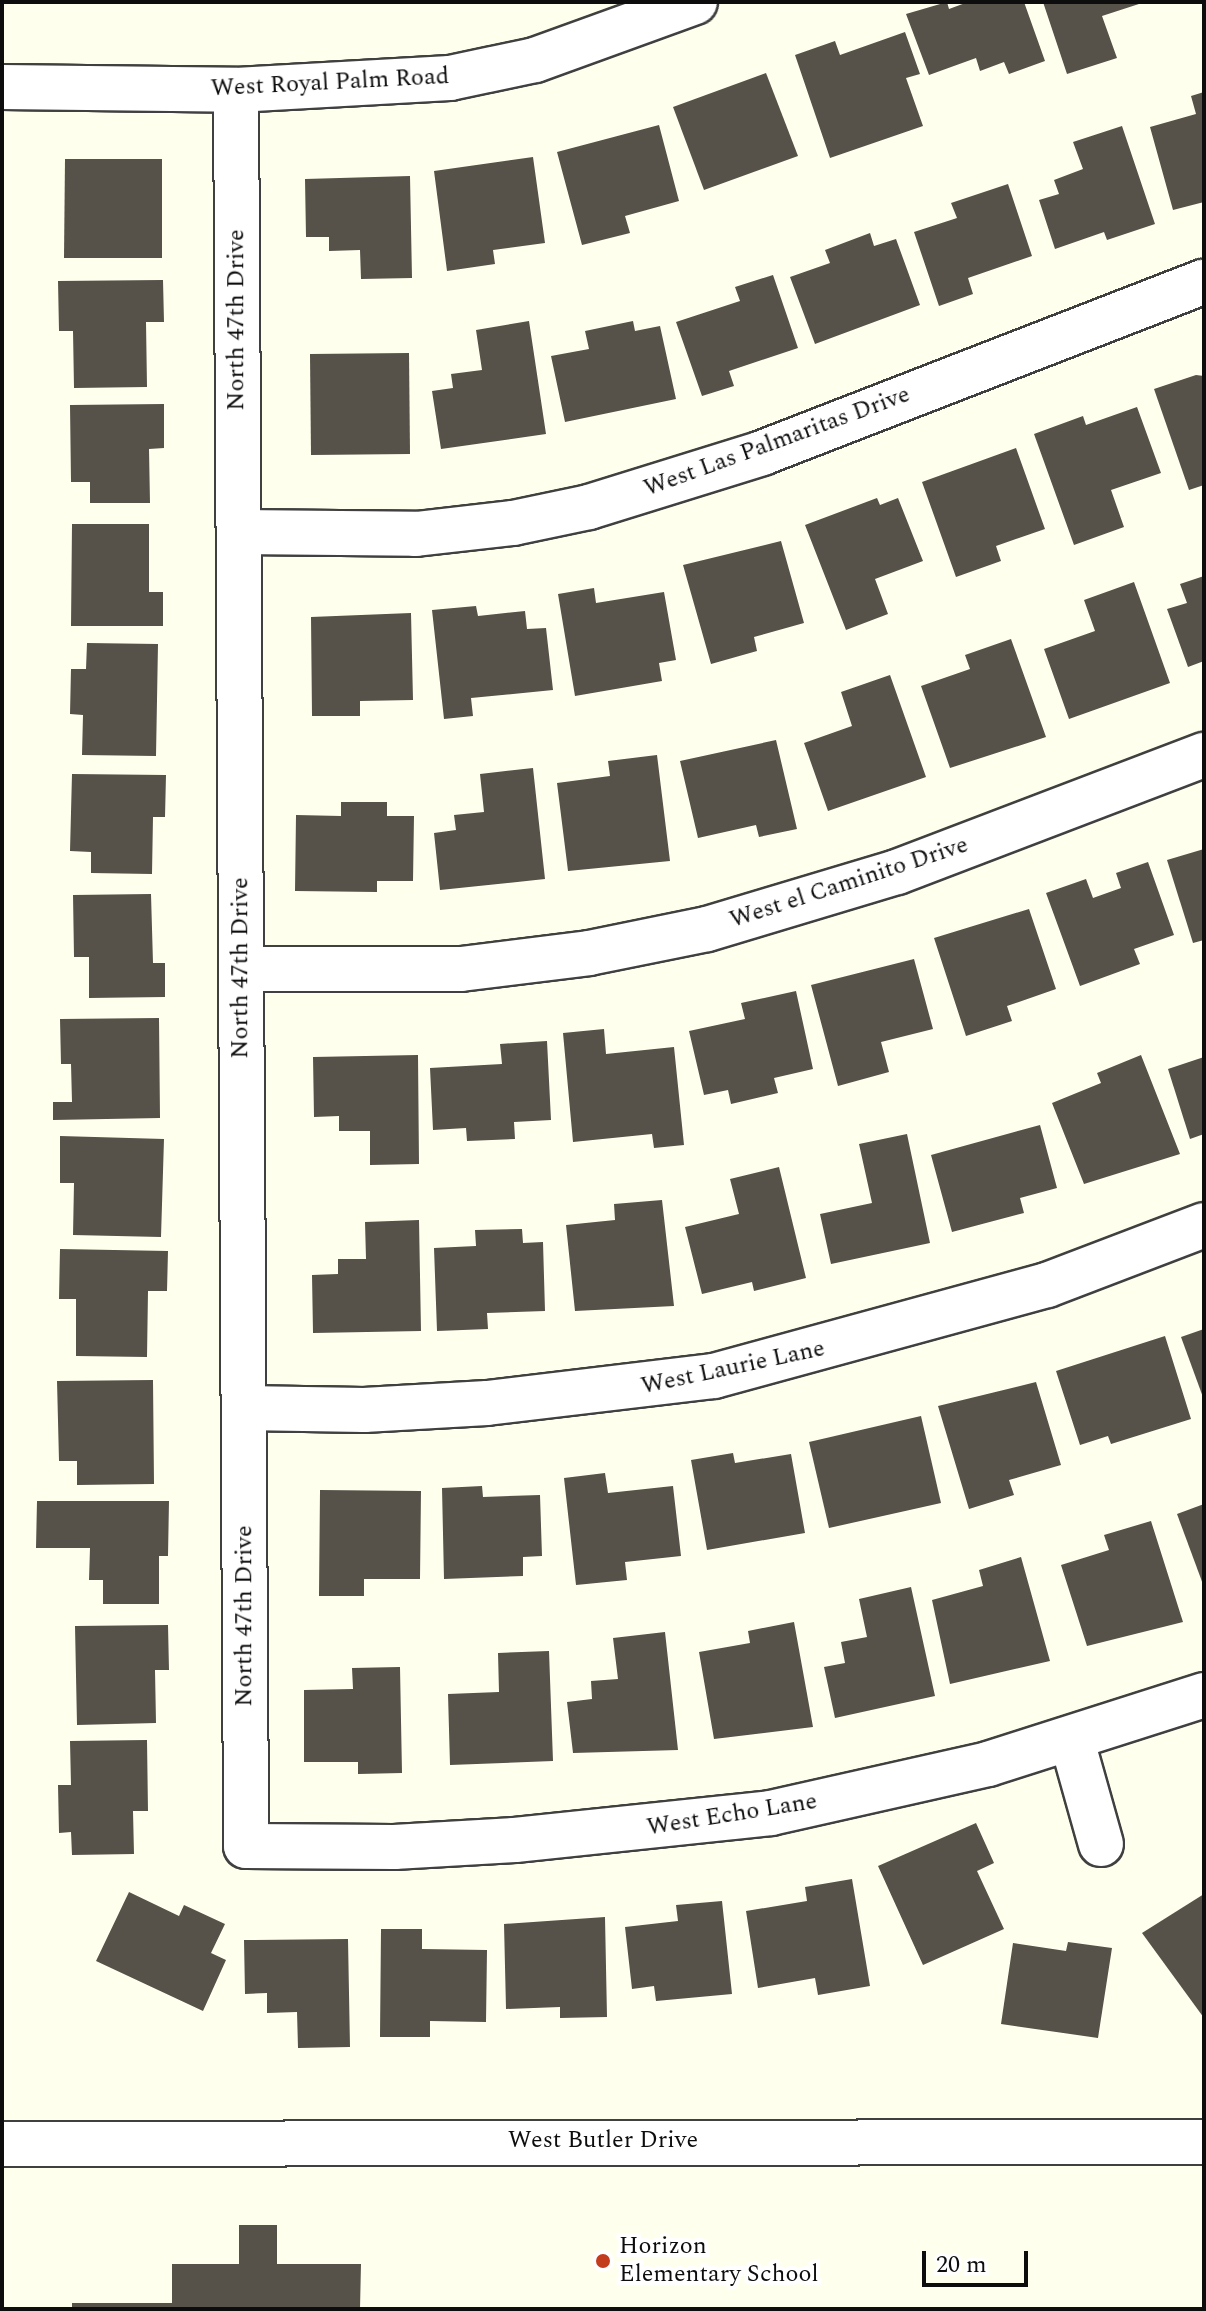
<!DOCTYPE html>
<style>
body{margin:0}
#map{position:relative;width:1206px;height:2311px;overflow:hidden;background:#ffffed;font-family:Spectral,serif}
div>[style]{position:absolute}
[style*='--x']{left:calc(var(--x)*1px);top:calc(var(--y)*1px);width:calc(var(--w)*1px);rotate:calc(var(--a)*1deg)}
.building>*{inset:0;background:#565149}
.roads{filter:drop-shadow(2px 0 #404040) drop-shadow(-2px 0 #404040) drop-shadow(0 2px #404040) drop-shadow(0 -2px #404040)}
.minor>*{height:44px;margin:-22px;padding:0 22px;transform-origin:22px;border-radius:22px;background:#fff}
.dots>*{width:22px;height:22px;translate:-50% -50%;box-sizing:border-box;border:4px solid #fff;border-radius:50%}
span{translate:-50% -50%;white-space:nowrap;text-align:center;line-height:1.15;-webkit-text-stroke:8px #fff;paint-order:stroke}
.street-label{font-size:24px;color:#0d0d0d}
.poi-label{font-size:24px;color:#0d0d0d}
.left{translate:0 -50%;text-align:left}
.frame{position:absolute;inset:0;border:4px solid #0d0d0d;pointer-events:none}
.scale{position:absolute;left:922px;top:2251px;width:106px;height:36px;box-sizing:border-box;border:4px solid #0d0d0d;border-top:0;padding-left:10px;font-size:24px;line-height:28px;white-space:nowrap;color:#0d0d0d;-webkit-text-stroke:6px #fff;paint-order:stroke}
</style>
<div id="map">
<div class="building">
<i style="clip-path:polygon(947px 2px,949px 9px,968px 2px,1024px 2px,1045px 61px,1009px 74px,1004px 62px,980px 71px,976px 58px,929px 75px,906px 14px)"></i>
<i style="clip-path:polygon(1043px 2px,1142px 2px,1142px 3px,1102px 16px,1117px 58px,1067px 74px)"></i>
<i style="clip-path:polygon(905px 32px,920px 74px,906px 78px,923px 126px,830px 158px,795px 55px,835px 41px,840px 55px)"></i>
<i style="clip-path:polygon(766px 73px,798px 156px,704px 190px,673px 107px)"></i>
<i style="clip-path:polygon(1204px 92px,1204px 202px,1173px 210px,1150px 127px,1196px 114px,1191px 96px)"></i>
<i style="clip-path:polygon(659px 125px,679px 201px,625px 216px,630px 233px,582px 245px,557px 152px)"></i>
<i style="clip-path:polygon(1122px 126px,1155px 224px,1107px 240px,1104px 232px,1055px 249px,1039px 200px,1059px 194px,1054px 180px,1083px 169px,1073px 142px)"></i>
<i style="clip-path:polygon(533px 157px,545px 243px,493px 250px,495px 264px,447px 271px,434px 171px)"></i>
<i style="clip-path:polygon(65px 159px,162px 159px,162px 258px,64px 258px)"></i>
<i style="clip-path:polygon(410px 176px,412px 278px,361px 279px,360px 250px,329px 251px,329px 237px,306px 237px,305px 179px)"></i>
<i style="clip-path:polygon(1008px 184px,1032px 256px,968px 278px,973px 294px,939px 306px,914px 232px,957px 218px,951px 203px)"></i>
<i style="clip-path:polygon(870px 233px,874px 246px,896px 239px,920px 305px,815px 344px,790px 277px,830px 263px,825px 250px)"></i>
<i style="clip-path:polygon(773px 275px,798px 348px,729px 371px,734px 386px,702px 396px,676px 322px,740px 301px,735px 287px)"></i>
<i style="clip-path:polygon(163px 280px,164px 322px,146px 322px,147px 387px,74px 388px,73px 331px,59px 331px,58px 281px)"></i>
<i style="clip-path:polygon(529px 321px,546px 434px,441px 449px,432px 391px,453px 388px,451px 374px,482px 370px,476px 330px)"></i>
<i style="clip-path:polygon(633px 321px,635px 331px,660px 326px,676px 399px,565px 422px,551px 356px,589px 349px,585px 331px)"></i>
<i style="clip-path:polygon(409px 353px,410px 454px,311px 455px,310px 354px)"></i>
<i style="clip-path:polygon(1196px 375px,1204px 376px,1204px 485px,1189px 490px,1154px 389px)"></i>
<i style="clip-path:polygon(164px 404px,164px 448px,149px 449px,150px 503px,90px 503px,90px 482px,71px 482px,70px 405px)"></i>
<i style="clip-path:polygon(1137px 407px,1161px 473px,1111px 490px,1124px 527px,1074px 545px,1034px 434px,1083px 416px,1086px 425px)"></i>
<i style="clip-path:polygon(1016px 448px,1045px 529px,996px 546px,1001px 561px,956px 577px,922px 482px)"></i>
<i style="clip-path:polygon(877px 498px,880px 505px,898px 498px,923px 561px,875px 579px,888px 614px,846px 630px,805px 525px)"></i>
<i style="clip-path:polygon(72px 524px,149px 524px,149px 592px,163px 592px,163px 626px,71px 626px)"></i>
<i style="clip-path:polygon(781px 541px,804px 623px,754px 637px,757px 651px,711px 664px,683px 565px)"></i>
<i style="clip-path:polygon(1204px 576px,1204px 661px,1188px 667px,1167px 609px,1187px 603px,1180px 584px)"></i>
<i style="clip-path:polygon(1134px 582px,1170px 683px,1069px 719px,1044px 649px,1095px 631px,1084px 600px)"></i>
<i style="clip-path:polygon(594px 588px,596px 603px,664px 592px,676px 660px,659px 663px,662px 681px,575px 696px,558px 594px)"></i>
<i style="clip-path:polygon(476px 606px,478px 616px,525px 611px,527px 629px,546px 628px,553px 690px,471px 698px,473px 716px,444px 719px,432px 610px)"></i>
<i style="clip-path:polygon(411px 613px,413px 700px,360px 701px,360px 716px,312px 716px,311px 617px)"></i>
<i style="clip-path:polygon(1011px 639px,1046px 737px,950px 768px,921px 686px,970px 669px,965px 655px)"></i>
<i style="clip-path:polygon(87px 643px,158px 644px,156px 756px,82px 755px,83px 715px,70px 714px,71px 669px,86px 669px)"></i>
<i style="clip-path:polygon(890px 675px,926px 777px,828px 811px,804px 743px,852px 726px,841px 692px)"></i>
<i style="clip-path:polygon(776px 740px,797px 829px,759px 837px,756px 825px,698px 838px,680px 761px)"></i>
<i style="clip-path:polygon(657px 755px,670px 861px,568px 871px,557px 783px,610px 776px,608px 761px)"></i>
<i style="clip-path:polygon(533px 768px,545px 879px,440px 890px,434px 833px,456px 830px,454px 815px,484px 812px,480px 774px)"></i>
<i style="clip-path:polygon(72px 774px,166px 775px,165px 817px,153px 817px,152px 874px,91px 873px,91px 852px,70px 851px)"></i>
<i style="clip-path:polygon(341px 802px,387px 802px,387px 816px,414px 816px,413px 881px,377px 881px,377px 892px,295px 891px,296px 815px,341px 816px)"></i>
<i style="clip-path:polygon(1204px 849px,1204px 940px,1193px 943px,1167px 860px)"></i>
<i style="clip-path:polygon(1148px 862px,1174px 935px,1134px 949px,1140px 964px,1080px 986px,1046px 893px,1086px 879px,1093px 898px,1121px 888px,1116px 873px)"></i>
<i style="clip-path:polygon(151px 894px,153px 963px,165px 963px,165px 997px,89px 998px,89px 957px,74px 957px,73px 895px)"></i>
<i style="clip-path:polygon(1029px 909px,1056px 989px,1007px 1006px,1012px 1021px,966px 1036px,934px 938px)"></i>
<i style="clip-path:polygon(914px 959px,933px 1029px,881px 1042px,889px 1072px,838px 1086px,811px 985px)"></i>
<i style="clip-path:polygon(796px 991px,813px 1069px,774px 1078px,778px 1093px,731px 1104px,728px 1090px,704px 1095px,689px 1031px,745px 1019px,741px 1003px)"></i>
<i style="clip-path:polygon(159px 1018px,160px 1118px,53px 1120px,53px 1102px,72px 1102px,71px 1064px,61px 1064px,60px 1019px)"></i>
<i style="clip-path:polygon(604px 1029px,606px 1054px,674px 1047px,684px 1145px,654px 1148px,652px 1134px,573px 1142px,563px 1033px)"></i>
<i style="clip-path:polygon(547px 1041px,551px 1120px,514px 1122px,515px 1139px,467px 1141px,466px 1128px,433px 1130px,430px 1068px,502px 1064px,500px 1044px)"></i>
<i style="clip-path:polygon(418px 1055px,419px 1164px,370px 1165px,370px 1131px,339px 1131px,339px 1116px,314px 1117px,313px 1057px)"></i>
<i style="clip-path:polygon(1141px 1055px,1180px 1154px,1084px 1184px,1052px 1103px,1101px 1083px,1097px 1073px)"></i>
<i style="clip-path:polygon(1204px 1057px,1204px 1134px,1190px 1139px,1168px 1069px)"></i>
<i style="clip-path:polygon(1040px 1125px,1057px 1188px,1020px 1198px,1024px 1213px,952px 1232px,931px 1155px)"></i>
<i style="clip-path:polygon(907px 1134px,930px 1243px,831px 1264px,820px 1214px,872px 1203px,859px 1144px)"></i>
<i style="clip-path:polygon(60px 1136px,164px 1139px,161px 1237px,73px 1235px,74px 1183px,60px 1183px)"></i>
<i style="clip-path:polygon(779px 1167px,806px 1278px,754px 1291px,752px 1282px,702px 1294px,685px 1227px,739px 1214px,730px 1179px)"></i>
<i style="clip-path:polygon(662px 1200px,674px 1306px,575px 1311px,566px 1225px,615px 1220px,614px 1204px)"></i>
<i style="clip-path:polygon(419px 1220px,421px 1331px,313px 1333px,312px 1275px,338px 1274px,338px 1259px,366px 1259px,365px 1222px)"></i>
<i style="clip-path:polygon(522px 1229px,523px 1243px,543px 1242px,545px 1311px,487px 1313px,488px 1329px,437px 1331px,434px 1248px,476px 1246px,475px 1230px)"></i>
<i style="clip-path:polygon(60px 1249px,168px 1251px,167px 1291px,148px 1291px,147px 1357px,76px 1356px,76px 1299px,59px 1299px)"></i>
<i style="clip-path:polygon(1204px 1329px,1204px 1400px,1181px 1337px)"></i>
<i style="clip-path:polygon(1165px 1336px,1191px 1419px,1111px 1444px,1108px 1436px,1080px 1445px,1056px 1371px)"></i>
<i style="clip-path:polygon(153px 1380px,154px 1484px,77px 1485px,77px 1461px,59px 1461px,57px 1381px)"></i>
<i style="clip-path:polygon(1036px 1382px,1061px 1465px,1009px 1480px,1014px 1495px,969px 1509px,938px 1406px)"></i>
<i style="clip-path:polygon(921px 1416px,941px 1503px,829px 1528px,809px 1442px)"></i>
<i style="clip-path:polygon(733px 1453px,735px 1463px,791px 1454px,805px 1533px,707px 1550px,691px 1460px)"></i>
<i style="clip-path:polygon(605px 1473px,608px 1493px,673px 1486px,681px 1556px,625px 1562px,627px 1580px,576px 1585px,564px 1478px)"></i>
<i style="clip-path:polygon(482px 1486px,483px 1497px,540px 1495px,542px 1556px,523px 1557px,523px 1576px,444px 1579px,442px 1488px)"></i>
<i style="clip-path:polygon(320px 1490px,421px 1491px,420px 1579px,364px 1579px,364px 1596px,319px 1596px)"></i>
<i style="clip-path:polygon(37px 1501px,169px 1501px,168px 1556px,159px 1556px,159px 1604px,103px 1604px,103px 1580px,89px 1580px,90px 1548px,36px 1548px)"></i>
<i style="clip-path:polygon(1204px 1504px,1204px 1587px,1177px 1514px)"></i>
<i style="clip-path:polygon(1151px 1521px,1183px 1622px,1087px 1646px,1061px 1565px,1109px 1550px,1104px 1535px)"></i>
<i style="clip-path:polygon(1021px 1557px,1050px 1661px,950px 1684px,932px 1600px,983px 1586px,979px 1570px)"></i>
<i style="clip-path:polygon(911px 1587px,935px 1696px,835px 1718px,824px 1667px,845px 1663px,841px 1642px,867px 1637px,859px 1599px)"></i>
<i style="clip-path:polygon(794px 1622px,813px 1727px,714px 1739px,699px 1652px,750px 1643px,748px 1631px)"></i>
<i style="clip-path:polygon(168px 1625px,169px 1670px,155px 1670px,156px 1723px,77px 1725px,75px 1626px)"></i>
<i style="clip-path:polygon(665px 1632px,678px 1750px,573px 1753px,567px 1702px,592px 1699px,591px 1681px,618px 1679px,613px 1638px)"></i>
<i style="clip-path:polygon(549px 1651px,553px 1761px,450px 1765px,448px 1694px,499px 1692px,498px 1653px)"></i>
<i style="clip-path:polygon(400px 1667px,402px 1773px,358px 1774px,358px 1762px,304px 1762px,304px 1690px,353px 1689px,352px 1668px)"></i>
<i style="clip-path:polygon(147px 1740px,148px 1811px,133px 1811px,134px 1854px,72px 1855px,71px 1832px,59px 1833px,58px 1785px,71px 1785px,70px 1741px)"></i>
<i style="clip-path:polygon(976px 1823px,994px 1863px,977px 1871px,1004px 1929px,923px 1965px,878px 1866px)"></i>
<i style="clip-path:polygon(852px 1879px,870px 1986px,818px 1995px,815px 1978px,758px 1988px,746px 1911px,807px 1901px,805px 1887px)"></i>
<i style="clip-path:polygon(129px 1892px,179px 1916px,184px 1905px,225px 1924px,211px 1953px,226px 1960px,203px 2011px,96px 1961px)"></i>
<i style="clip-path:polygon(1204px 1894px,1204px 2018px,1142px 1933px)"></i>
<i style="clip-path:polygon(722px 1901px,732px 1994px,656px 2001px,654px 1986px,632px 1989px,625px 1927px,678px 1921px,676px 1905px)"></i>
<i style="clip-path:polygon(605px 1917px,607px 2017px,560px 2018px,560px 2007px,506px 2009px,504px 1924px)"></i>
<i style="clip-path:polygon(381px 1929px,422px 1929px,422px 1949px,487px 1950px,486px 2022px,430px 2021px,430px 2037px,380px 2037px)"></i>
<i style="clip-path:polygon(348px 1939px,350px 2047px,298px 2048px,297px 2012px,267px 2013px,267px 1993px,245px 1994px,244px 1940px)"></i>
<i style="clip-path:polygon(1068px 1942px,1112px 1948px,1098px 2038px,1001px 2024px,1013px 1943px,1066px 1951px)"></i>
<i style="clip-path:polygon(239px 2225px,277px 2225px,277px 2264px,361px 2264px,360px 2309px,72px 2309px,72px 2303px,172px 2303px,172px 2264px,239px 2264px)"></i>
</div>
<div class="roads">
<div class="minor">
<i style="--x:2;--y:87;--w:234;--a:0.7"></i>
<i style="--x:236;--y:90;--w:214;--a:-3.2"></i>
<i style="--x:450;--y:78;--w:87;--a:-12"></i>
<i style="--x:535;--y:60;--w:170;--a:-19.9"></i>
<i style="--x:236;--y:90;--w:1756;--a:89.67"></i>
<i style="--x:246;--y:1846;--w:148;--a:0.4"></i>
<i style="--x:394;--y:1847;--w:121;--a:-3.3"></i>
<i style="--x:515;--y:1840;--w:257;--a:-6"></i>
<i style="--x:771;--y:1813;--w:222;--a:-12.7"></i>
<i style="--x:988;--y:1764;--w:227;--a:-17.7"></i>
<i style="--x:239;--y:532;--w:177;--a:0.6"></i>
<i style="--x:416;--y:534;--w:98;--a:-6.5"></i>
<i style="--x:513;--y:523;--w:78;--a:-11.9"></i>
<i style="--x:589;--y:507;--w:181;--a:-17.3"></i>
<i style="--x:762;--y:453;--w:474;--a:-21.2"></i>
<i style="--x:241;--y:969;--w:220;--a:0"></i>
<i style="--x:461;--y:969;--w:129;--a:-7.1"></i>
<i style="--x:589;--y:953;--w:120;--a:-11.5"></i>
<i style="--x:707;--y:929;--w:198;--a:-16.7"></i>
<i style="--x:897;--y:872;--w:329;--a:-20.9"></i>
<i style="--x:244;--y:1408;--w:120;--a:1"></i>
<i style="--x:364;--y:1410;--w:123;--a:-3.3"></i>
<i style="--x:487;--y:1403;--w:229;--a:-6.8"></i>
<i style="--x:714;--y:1376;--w:345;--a:-15.3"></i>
<i style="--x:1047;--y:1285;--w:168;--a:-20.9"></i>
<i style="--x:1072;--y:1741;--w:107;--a:74.3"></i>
<i style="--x:2;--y:2144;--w:1202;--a:-0.1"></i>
</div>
</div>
<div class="dots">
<i style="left:603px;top:2261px;background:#c43c1e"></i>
</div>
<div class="street-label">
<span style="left:330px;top:83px;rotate:-3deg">West Royal Palm Road</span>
<span style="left:237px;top:320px;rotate:-90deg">North 47th Drive</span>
<span style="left:777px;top:442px;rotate:-20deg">West Las Palmaritas Drive</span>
<span style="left:849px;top:883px;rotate:-18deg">West el Caminito Drive</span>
<span style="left:241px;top:968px;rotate:-90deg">North 47th Drive</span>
<span style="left:733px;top:1368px;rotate:-12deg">West Laurie Lane</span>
<span style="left:245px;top:1616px;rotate:-90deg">North 47th Drive</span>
<span style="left:732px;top:1815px;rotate:-9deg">West Echo Lane</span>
<span style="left:603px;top:2141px">West Butler Drive</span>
</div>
<div class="poi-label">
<span class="left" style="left:619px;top:2261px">Horizon<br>Elementary School</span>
</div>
<div class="frame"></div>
<div class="scale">20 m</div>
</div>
